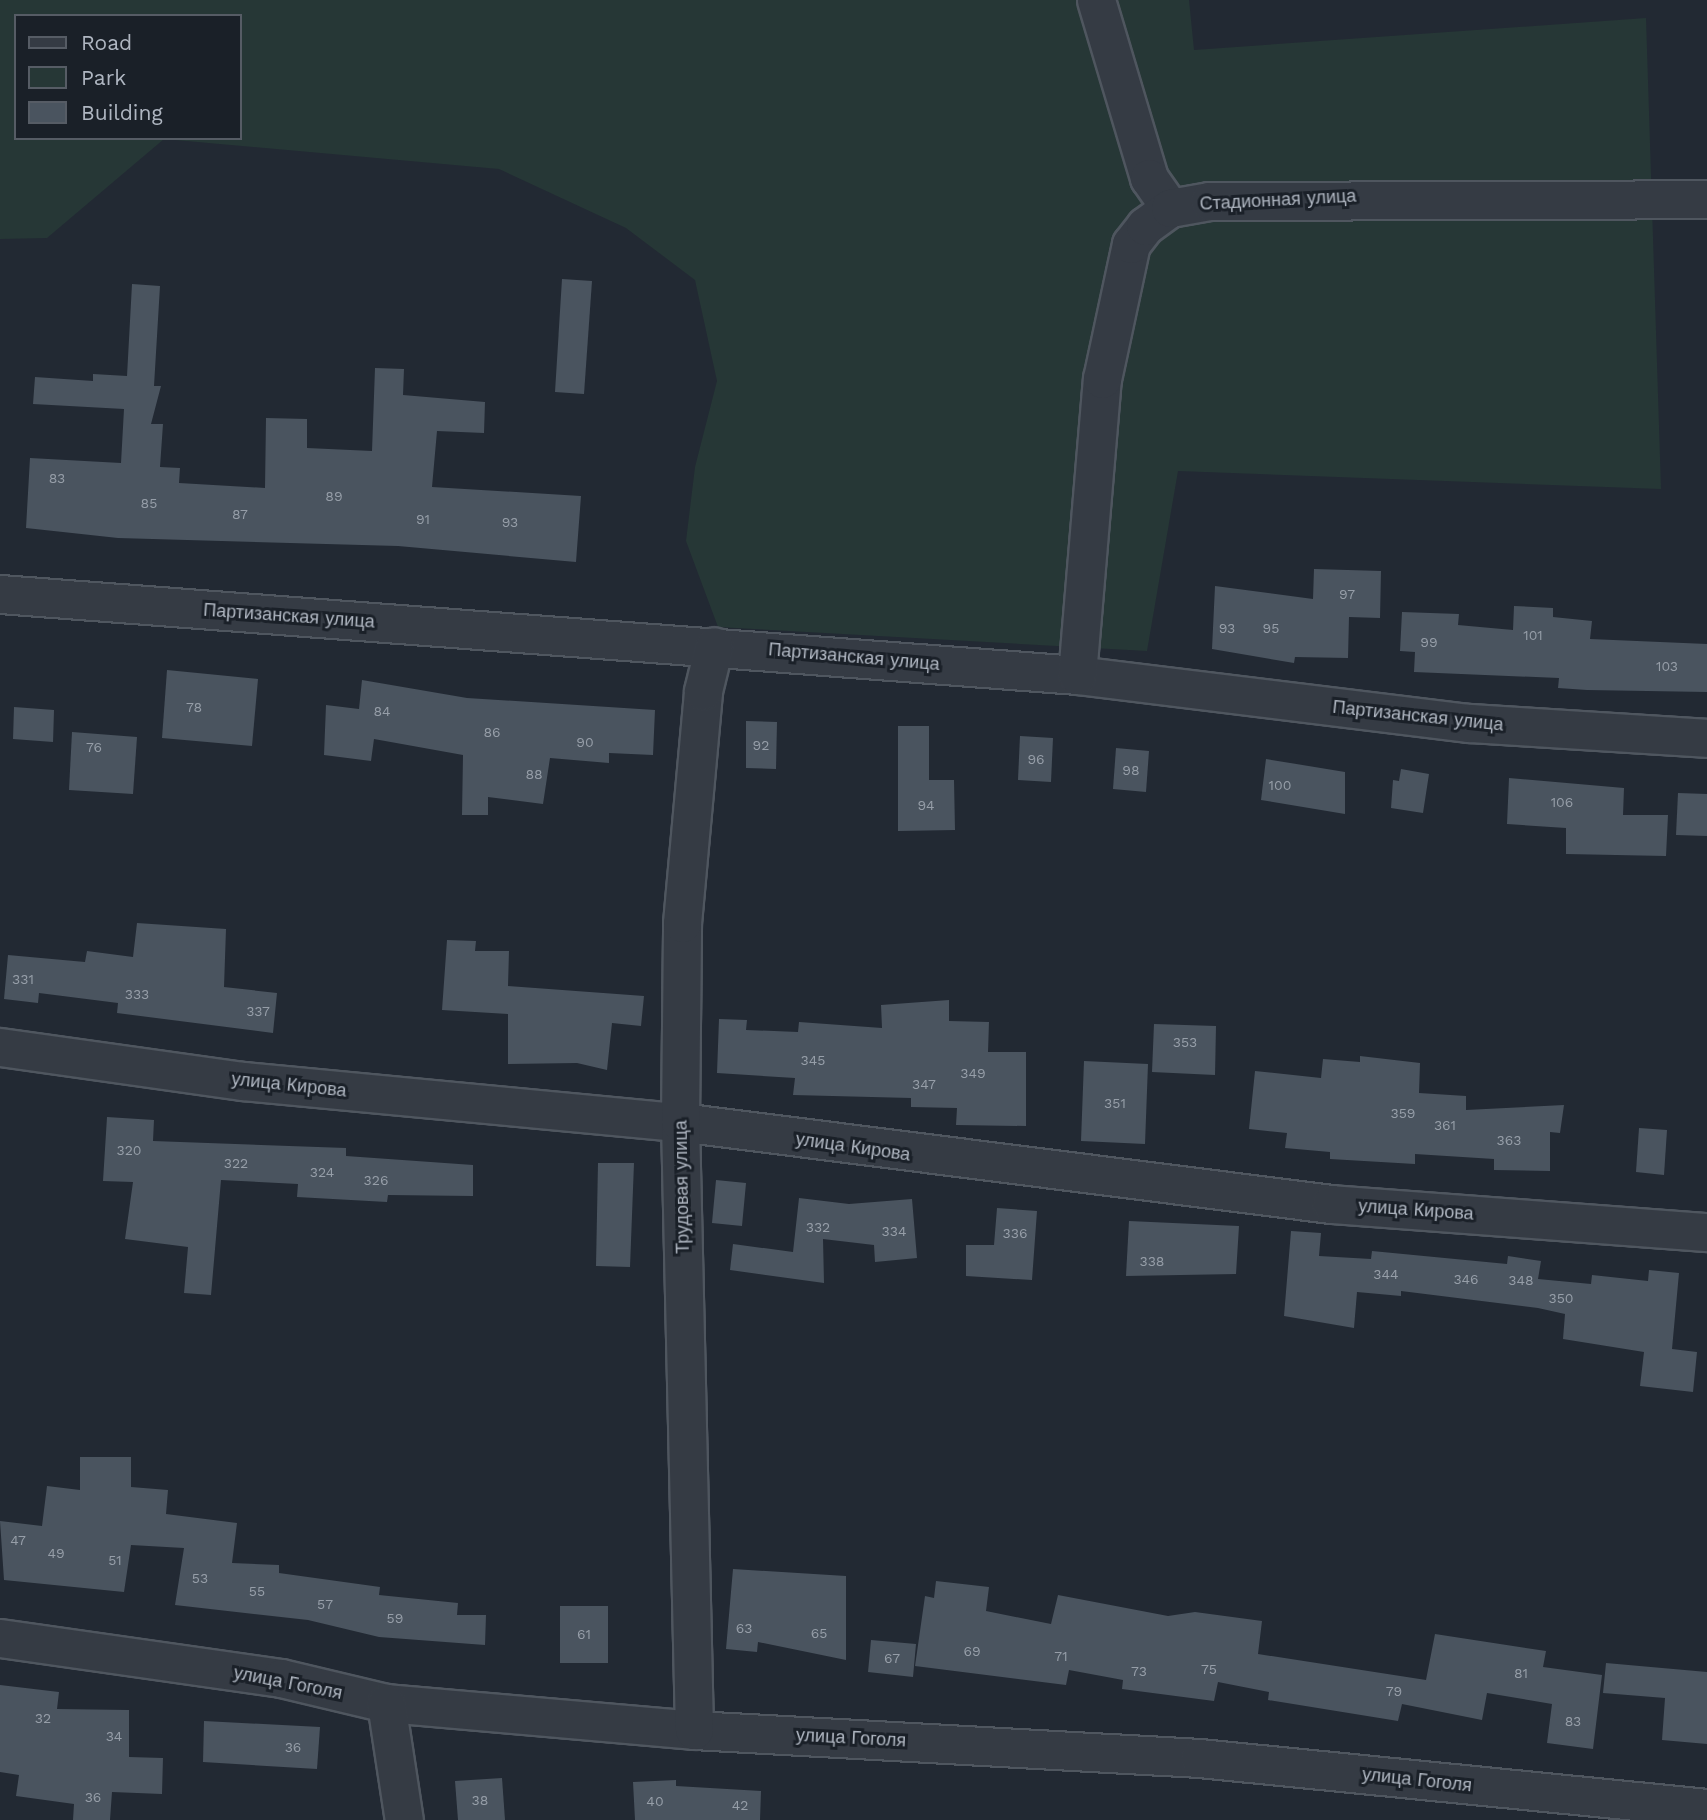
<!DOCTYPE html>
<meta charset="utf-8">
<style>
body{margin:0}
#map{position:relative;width:1707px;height:1820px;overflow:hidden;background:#222933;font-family:"Work Sans",sans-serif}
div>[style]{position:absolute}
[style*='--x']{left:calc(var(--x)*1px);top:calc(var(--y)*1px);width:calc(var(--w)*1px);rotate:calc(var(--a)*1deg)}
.green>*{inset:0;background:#263736}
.building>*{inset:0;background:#4a545f}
.roads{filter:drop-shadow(2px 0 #4f565f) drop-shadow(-2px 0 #4f565f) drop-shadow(0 2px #4f565f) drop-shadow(0 -2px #4f565f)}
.street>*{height:37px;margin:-18.5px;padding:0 18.5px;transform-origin:18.5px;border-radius:18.5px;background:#353b44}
span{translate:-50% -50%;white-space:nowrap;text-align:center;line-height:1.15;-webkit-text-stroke:6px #1a2028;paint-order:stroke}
.number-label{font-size:14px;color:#969ea8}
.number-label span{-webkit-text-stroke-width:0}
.street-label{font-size:18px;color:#afb6c1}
.legend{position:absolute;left:14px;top:14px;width:228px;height:126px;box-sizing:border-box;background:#1a2028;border:2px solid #565c65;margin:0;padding:9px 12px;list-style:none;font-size:21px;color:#afb6c1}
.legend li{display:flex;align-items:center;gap:14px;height:35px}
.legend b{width:35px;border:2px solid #565c65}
</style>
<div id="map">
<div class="green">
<i style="clip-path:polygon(evenodd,0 0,1189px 0,1194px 50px,1646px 18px,1661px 489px,1178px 471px,1147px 651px,718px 627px,686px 541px,695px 467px,717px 381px,695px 280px,626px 228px,499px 169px,164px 139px,47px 238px,0 239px,0 0,16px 16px,240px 16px,240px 138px,16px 138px,16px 16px)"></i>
</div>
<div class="building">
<i style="clip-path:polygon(562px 279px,592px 281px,584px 394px,555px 392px)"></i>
<i style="clip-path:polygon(132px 284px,160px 286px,154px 386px,161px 386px,151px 424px,163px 424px,160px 467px,180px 468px,179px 483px,265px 488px,266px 418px,307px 419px,307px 448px,372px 451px,375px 368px,404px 369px,403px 395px,485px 402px,484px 433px,437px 431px,432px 487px,581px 496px,576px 562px,398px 546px,118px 538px,26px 528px,30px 458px,121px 463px,124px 409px,33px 404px,35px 377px,93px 381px,93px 374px,127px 376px)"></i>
<i style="clip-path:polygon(1314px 569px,1381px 571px,1380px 618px,1349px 617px,1348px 658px,1295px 657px,1294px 663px,1212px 649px,1215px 586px,1313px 599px)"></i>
<i style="clip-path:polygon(1514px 606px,1553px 608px,1553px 617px,1592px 621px,1590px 639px,1707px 644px,1707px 692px,1587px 690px,1558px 688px,1559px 678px,1414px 672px,1415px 652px,1400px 651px,1402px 612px,1459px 614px,1458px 625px,1513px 630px)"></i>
<i style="clip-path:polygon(167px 670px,258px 679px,252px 746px,162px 738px)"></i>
<i style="clip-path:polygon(362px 680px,467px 698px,655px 710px,653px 755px,609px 753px,609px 763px,550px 758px,543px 804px,488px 797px,488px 815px,462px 815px,463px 755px,374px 739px,371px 761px,324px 755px,326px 705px,359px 709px)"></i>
<i style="clip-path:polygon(14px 707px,54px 710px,53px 742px,13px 739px)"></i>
<i style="clip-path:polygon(746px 721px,777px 722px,776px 769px,746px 768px)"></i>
<i style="clip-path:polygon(898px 726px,929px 726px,929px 780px,954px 780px,955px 830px,898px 831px)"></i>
<i style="clip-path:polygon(72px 732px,137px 737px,133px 794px,69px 790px)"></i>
<i style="clip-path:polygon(1020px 736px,1053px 738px,1051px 782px,1018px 780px)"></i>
<i style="clip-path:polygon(1116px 748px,1149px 751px,1146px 792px,1113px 789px)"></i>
<i style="clip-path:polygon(1266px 759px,1345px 772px,1345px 814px,1261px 800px)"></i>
<i style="clip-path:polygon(1401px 769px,1429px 774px,1423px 813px,1391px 808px,1393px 780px,1399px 781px)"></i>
<i style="clip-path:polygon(1509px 778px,1624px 788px,1623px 815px,1668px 815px,1666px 856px,1566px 854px,1566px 828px,1507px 824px)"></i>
<i style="clip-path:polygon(1678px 793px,1707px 794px,1707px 836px,1676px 835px)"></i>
<i style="clip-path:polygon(137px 923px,226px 929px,224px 987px,277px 993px,273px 1033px,117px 1013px,118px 1003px,39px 993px,38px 1003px,4px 999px,8px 955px,85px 962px,87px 951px,133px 957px)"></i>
<i style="clip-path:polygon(447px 940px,476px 941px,475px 951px,509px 951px,508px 986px,644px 996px,641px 1026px,612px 1023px,607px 1070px,577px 1063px,508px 1064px,508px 1014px,442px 1010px)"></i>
<i style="clip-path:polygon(949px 1000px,949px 1021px,989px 1022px,988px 1052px,1026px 1052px,1026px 1126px,956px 1125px,957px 1108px,911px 1107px,911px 1098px,793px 1095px,795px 1078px,717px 1073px,719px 1019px,747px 1020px,746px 1030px,798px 1032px,799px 1022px,882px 1028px,881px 1005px)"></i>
<i style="clip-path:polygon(1154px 1024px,1216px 1026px,1215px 1075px,1152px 1072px)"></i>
<i style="clip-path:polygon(1360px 1056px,1420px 1063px,1419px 1093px,1466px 1096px,1466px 1110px,1564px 1105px,1560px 1133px,1550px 1132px,1550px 1171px,1494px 1170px,1494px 1159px,1415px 1154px,1415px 1164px,1330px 1159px,1330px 1152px,1285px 1148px,1287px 1133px,1249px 1129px,1255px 1071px,1321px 1078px,1323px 1059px,1360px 1062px)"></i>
<i style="clip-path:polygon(1084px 1061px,1148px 1064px,1145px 1144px,1081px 1141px)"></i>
<i style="clip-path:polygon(107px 1117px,154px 1120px,153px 1141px,346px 1148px,346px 1156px,473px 1165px,473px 1196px,388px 1195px,387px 1202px,297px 1197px,298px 1184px,221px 1180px,211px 1295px,184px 1293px,188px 1247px,125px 1239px,133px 1182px,103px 1181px)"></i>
<i style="clip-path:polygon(1639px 1128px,1667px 1130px,1664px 1175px,1636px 1172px)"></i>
<i style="clip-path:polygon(598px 1163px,634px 1163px,630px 1267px,596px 1266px)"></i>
<i style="clip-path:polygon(716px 1180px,746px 1183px,742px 1226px,712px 1223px)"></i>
<i style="clip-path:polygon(799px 1198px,849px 1204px,912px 1199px,917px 1258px,875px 1262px,874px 1245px,823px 1239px,824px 1283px,730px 1270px,733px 1244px,793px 1252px)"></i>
<i style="clip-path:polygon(997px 1208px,1037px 1211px,1032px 1280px,966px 1276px,966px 1245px,994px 1245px)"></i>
<i style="clip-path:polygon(1129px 1221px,1239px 1226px,1236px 1274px,1126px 1276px)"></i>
<i style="clip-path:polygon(1291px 1231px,1321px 1233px,1319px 1256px,1371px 1259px,1372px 1251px,1507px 1264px,1508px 1256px,1541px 1261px,1538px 1279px,1591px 1284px,1592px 1275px,1648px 1281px,1649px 1270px,1679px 1273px,1672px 1349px,1697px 1352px,1693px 1392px,1640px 1386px,1644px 1352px,1563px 1339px,1565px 1314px,1538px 1308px,1401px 1291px,1401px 1296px,1357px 1292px,1354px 1328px,1284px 1316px)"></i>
<i style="clip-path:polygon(80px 1457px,131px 1457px,131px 1487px,168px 1490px,166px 1514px,237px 1523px,232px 1563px,279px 1565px,279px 1573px,380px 1587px,379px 1595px,458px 1603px,457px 1615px,486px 1615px,485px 1645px,379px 1637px,308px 1620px,175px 1605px,184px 1548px,131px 1545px,124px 1592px,4px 1580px,0 1521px,42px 1526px,47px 1486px,80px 1490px)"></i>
<i style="clip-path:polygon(733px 1569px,846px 1576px,846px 1660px,758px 1642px,757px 1652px,726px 1649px)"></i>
<i style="clip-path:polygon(936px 1581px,989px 1587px,986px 1611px,1051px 1624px,1058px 1595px,1168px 1616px,1195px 1612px,1262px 1621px,1258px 1654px,1426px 1680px,1435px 1634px,1546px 1651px,1543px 1667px,1602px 1675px,1593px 1749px,1547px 1743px,1552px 1704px,1487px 1693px,1482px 1720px,1402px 1704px,1398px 1721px,1268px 1700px,1269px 1692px,1218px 1682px,1214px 1701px,1122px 1689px,1123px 1680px,1069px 1670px,1066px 1685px,915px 1666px,925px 1596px,934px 1598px)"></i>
<i style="clip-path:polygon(560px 1606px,608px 1606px,608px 1663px,560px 1663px)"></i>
<i style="clip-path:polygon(871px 1640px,916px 1644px,913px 1677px,868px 1672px)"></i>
<i style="clip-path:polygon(1606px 1663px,1707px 1672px,1707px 1744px,1662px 1740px,1665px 1698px,1603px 1693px)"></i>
<i style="clip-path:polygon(0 1685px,59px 1692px,57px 1709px,129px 1710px,129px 1757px,163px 1758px,162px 1794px,112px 1792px,110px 1820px,73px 1820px,74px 1804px,16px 1796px,19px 1775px,0 1772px)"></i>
<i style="clip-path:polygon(204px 1721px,320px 1727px,317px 1769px,203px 1762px)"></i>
<i style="clip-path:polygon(502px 1778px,505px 1820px,458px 1820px,455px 1781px)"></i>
<i style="clip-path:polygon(676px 1780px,676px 1786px,761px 1791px,760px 1820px,635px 1820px,633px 1782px)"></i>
</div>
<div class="roads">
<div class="street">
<i style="--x:1096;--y:0;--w:186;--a:73.4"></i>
<i style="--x:1149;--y:178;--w:37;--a:55"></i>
<i style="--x:0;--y:594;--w:1080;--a:4.3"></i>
<i style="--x:1077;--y:675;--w:395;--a:7"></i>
<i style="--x:1469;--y:723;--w:238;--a:3.6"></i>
<i style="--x:1077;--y:675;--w:297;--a:-85.2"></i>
<i style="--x:1102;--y:379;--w:138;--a:-77.9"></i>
<i style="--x:1131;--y:244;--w:23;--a:-52"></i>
<i style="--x:1145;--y:226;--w:31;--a:-36"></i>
<i style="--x:1170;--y:208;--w:40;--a:-10"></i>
<i style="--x:1209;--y:201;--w:498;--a:-0.2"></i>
<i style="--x:0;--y:1047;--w:245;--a:8"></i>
<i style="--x:243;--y:1081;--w:439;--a:5.4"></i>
<i style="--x:680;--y:1122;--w:656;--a:7.18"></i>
<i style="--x:1331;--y:1204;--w:377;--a:4.3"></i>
<i style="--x:0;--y:1638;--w:284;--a:8.1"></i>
<i style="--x:281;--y:1678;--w:108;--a:13.4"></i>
<i style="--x:386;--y:1703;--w:309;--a:5"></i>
<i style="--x:694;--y:1730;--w:506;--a:3.17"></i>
<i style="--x:1199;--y:1758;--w:510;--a:5.62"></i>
<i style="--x:386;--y:1703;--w:118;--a:81.3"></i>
<i style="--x:694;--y:1730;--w:608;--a:-91.32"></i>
<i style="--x:680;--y:1122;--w:199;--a:-89.4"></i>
<i style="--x:682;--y:923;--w:233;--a:-84.8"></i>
<i style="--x:703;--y:691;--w:46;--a:-76.3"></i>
</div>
</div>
<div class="number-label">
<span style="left:57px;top:478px">83</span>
<span style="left:334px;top:496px">89</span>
<span style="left:149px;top:503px">85</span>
<span style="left:240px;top:514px">87</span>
<span style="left:423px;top:519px">91</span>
<span style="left:510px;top:522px">93</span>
<span style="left:1347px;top:594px">97</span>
<span style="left:1227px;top:628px">93</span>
<span style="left:1271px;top:628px">95</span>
<span style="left:1533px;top:635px">101</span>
<span style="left:1429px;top:642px">99</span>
<span style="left:1667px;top:666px">103</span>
<span style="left:194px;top:707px">78</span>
<span style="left:382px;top:711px">84</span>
<span style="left:492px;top:732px">86</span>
<span style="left:585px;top:742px">90</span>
<span style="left:761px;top:745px">92</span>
<span style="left:94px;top:747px">76</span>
<span style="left:1036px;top:759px">96</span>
<span style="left:1131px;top:770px">98</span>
<span style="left:534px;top:774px">88</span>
<span style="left:1280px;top:785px">100</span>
<span style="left:1562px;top:802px">106</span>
<span style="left:926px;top:805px">94</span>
<span style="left:23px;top:979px">331</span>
<span style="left:137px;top:994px">333</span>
<span style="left:258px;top:1011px">337</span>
<span style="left:1185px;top:1042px">353</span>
<span style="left:813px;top:1060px">345</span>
<span style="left:973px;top:1073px">349</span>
<span style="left:924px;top:1084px">347</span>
<span style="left:1115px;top:1103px">351</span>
<span style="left:1403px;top:1113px">359</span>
<span style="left:1445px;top:1125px">361</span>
<span style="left:1509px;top:1140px">363</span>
<span style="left:129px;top:1150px">320</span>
<span style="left:236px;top:1163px">322</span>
<span style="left:322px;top:1172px">324</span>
<span style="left:376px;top:1180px">326</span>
<span style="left:818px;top:1227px">332</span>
<span style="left:894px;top:1231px">334</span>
<span style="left:1015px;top:1233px">336</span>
<span style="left:1152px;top:1261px">338</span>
<span style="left:1386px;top:1274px">344</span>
<span style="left:1466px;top:1279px">346</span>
<span style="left:1521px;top:1280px">348</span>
<span style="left:1561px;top:1298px">350</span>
<span style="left:18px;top:1540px">47</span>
<span style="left:56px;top:1553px">49</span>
<span style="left:115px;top:1560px">51</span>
<span style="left:200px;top:1578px">53</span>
<span style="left:257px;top:1591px">55</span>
<span style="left:325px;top:1604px">57</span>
<span style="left:395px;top:1618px">59</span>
<span style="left:744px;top:1628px">63</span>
<span style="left:819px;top:1633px">65</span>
<span style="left:584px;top:1634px">61</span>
<span style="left:972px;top:1651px">69</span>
<span style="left:1061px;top:1656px">71</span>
<span style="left:892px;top:1658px">67</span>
<span style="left:1209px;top:1669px">75</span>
<span style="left:1139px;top:1671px">73</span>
<span style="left:1521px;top:1673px">81</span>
<span style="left:1394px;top:1691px">79</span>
<span style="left:43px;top:1718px">32</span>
<span style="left:1573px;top:1721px">83</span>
<span style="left:114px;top:1736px">34</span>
<span style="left:293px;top:1747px">36</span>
<span style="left:93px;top:1797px">36</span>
<span style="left:480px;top:1800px">38</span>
<span style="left:655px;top:1801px">40</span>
<span style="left:740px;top:1805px">42</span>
</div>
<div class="street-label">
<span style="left:1278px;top:200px;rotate:-3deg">Стадионная улица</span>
<span style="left:289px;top:616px;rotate:4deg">Партизанская улица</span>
<span style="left:854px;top:657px;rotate:5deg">Партизанская улица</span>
<span style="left:1418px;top:716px;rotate:6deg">Партизанская улица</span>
<span style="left:289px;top:1085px;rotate:6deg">улица Кирова</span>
<span style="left:853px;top:1147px;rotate:8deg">улица Кирова</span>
<span style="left:682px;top:1187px;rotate:-91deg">Трудовая улица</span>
<span style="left:1416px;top:1210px;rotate:4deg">улица Кирова</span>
<span style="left:288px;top:1683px;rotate:11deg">улица Гоголя</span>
<span style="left:851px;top:1738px;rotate:3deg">улица Гоголя</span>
<span style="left:1417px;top:1780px;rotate:6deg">улица Гоголя</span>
</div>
<ul class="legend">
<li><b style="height:9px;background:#353b44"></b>Road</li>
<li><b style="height:19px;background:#263736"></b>Park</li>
<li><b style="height:19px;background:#4a545f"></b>Building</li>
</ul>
</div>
